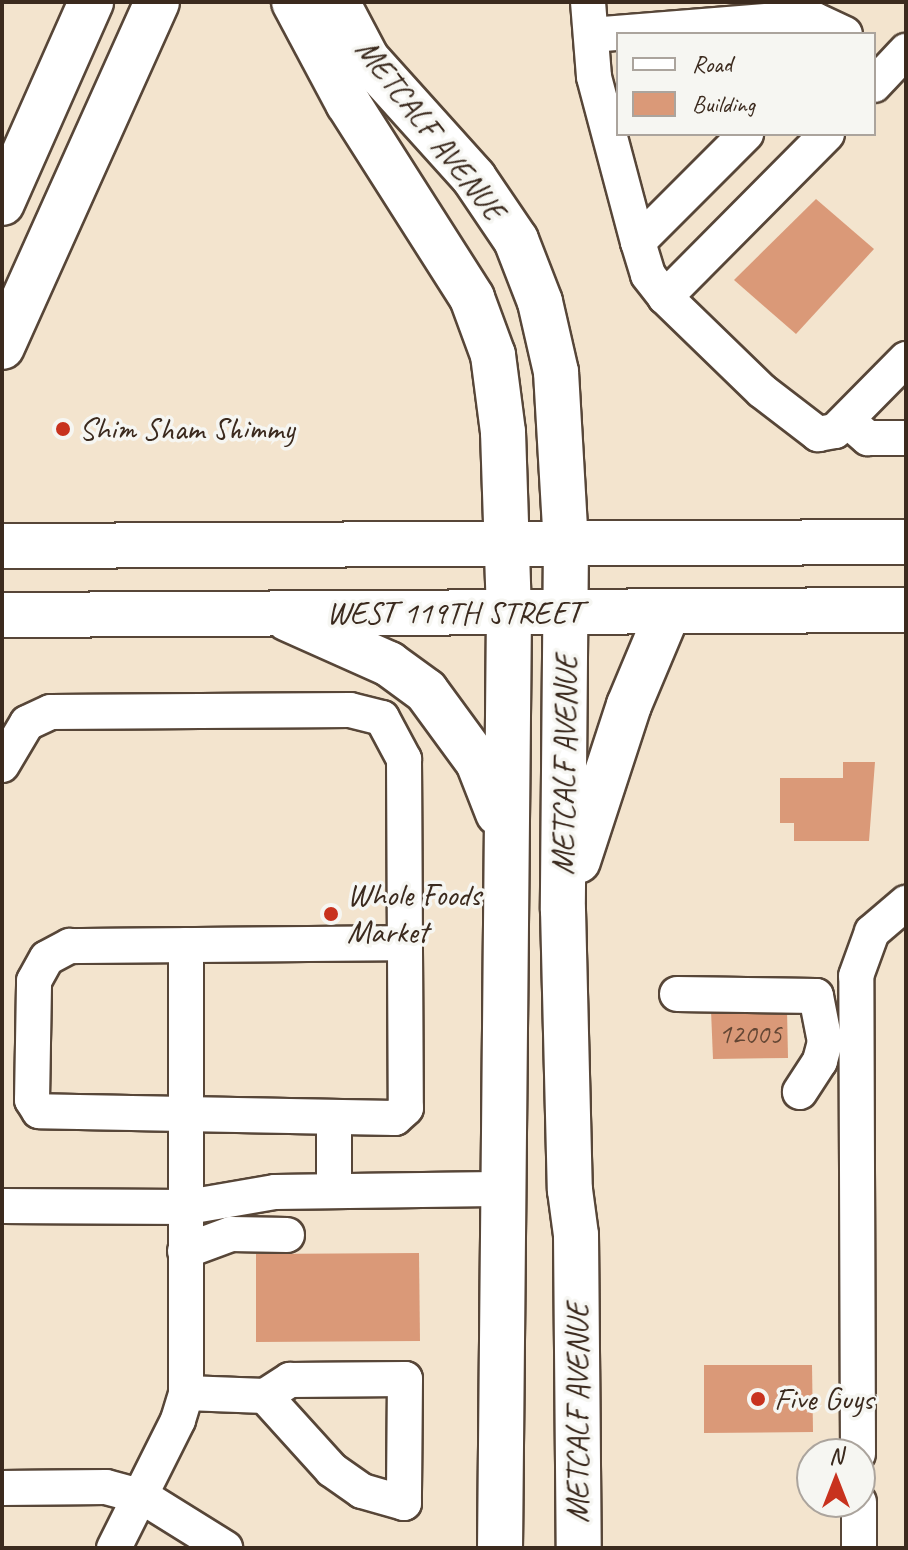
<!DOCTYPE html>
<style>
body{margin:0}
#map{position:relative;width:908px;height:1550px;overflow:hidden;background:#f3e4ce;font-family:Caveat,sans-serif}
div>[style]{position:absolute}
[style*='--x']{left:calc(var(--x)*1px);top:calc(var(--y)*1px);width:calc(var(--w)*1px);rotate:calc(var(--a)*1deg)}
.building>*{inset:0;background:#da9978}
.roads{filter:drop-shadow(2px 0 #574638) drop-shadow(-2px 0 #574638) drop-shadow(0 2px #574638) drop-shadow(0 -2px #574638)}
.minor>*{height:34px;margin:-17px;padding:0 17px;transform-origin:17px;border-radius:17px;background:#fff}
.major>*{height:44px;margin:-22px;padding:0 22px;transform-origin:22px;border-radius:22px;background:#fff}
.dots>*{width:22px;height:22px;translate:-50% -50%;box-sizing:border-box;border:4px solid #f6f6f2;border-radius:50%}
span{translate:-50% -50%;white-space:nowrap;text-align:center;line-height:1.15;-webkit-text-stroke:7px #f6f6f2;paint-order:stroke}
.number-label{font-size:28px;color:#634634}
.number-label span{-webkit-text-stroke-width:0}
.street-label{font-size:32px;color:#3b2a1e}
.poi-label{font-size:32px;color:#3b2a1e}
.left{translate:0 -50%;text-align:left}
.frame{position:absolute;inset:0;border:4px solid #3b2a1e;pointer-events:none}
.legend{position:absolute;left:616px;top:32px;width:260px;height:104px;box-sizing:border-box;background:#f6f6f2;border:2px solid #aba49d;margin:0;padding:10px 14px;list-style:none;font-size:24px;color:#3b2a1e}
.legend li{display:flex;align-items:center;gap:16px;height:40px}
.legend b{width:40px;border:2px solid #aba49d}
.north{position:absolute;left:796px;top:1438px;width:80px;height:80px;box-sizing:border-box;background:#f6f6f2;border:2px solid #aba49d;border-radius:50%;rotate:0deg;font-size:22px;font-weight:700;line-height:32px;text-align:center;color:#3b2a1e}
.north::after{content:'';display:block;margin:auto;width:28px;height:36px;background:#c8321e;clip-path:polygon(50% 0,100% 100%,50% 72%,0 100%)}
</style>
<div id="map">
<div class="building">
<i style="clip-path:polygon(816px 199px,874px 249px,796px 334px,734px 280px)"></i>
<i style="clip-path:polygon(843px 762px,875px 762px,869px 841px,794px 841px,794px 823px,780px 823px,780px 778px,843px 778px)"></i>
<i style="clip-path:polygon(787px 1009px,788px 1058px,713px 1059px,711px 1010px)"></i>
<i style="clip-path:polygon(419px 1253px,420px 1341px,256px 1342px,256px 1254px)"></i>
<i style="clip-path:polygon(704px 1365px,812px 1365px,813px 1432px,704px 1433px)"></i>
</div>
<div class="roads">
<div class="minor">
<i style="--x:588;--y:2;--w:75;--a:85.4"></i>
<i style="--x:594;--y:77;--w:171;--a:75.1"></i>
<i style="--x:638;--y:242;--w:153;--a:-45"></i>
<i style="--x:591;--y:35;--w:200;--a:-4.6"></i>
<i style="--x:790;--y:19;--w:25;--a:2"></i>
<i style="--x:815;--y:20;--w:33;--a:25"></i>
<i style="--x:874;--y:85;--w:47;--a:-46.7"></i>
<i style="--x:827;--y:134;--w:230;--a:134.8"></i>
<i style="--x:665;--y:297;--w:135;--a:44.1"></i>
<i style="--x:762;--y:391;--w:71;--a:37.5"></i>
<i style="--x:818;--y:434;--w:17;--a:-10"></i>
<i style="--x:835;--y:431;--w:101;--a:-45.4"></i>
<i style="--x:638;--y:242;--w:34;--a:73"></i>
<i style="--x:648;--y:275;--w:28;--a:52"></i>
<i style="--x:847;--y:420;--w:28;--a:41"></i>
<i style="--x:868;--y:438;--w:38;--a:0"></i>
<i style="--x:2;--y:765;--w:49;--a:-59.2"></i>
<i style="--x:27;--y:723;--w:26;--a:-25"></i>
<i style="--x:51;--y:712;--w:299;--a:-0.4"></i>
<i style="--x:350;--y:710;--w:33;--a:14"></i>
<i style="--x:382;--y:718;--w:47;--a:61.8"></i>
<i style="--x:404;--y:759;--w:349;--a:89.7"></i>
<i style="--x:406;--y:1108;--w:15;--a:138"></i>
<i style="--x:395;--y:1118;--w:356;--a:-178.9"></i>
<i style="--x:39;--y:1111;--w:13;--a:-122"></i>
<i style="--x:32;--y:1100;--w:119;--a:-89"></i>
<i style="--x:34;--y:981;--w:26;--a:-61"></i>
<i style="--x:47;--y:958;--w:26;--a:-28"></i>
<i style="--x:70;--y:946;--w:335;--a:-0.5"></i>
<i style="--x:677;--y:994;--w:139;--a:0.8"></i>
<i style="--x:816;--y:996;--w:47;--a:78.9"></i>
<i style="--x:825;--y:1042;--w:20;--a:105"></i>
<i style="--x:820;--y:1061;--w:37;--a:123"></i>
<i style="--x:334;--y:1118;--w:73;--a:90"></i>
<i style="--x:2;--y:1206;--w:186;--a:0.3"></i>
<i style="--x:188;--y:1207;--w:88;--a:-9.8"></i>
<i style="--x:275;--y:1192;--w:228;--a:-0.8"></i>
<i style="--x:185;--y:1251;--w:49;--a:-20.3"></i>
<i style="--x:231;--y:1234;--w:56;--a:1"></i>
<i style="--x:405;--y:1379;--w:124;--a:90.5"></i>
<i style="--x:404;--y:1503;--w:44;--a:-164.1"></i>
<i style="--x:362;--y:1491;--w:37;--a:-145"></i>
<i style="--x:332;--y:1470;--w:100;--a:-132.2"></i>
<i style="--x:265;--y:1396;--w:30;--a:-33"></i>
<i style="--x:290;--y:1380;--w:115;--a:-0.5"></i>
<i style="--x:186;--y:1393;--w:79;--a:2.2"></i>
<i style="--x:858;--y:1454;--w:478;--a:-90.2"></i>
<i style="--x:856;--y:976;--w:47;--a:-70"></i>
<i style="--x:872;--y:932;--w:45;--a:-40.5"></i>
<i style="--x:2;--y:1488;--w:104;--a:-0.6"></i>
<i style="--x:106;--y:1487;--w:38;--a:15"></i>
<i style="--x:143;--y:1497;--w:97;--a:31.9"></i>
<i style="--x:859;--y:1502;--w:46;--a:90"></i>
<i style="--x:114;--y:1548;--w:143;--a:-63.4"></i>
<i style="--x:178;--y:1420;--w:28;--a:-73"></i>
<i style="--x:186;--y:1393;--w:448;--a:-90"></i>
</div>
<div class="major">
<i style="--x:294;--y:2;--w:115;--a:61.9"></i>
<i style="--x:348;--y:103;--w:231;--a:57.5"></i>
<i style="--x:472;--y:298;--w:61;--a:69.8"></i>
<i style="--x:493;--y:355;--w:78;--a:82.6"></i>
<i style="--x:503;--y:432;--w:180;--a:88.1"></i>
<i style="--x:509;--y:612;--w:936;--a:90.55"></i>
<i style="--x:337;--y:2;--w:64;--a:62.2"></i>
<i style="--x:367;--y:59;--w:160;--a:48"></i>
<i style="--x:474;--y:178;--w:75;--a:55.9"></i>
<i style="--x:516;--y:240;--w:66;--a:68.8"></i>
<i style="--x:540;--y:302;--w:72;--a:77.1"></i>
<i style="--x:556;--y:372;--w:171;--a:86.7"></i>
<i style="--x:566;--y:543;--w:367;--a:90.5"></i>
<i style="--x:563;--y:910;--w:280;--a:88.6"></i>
<i style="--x:570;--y:1190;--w:45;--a:82.4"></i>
<i style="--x:576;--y:1235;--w:313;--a:89.5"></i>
<i style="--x:2;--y:203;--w:220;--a:-66.1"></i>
<i style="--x:2;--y:347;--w:378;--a:-65.8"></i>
<i style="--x:2;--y:546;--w:904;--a:-0.25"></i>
<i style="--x:2;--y:615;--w:904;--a:-0.32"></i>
<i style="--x:288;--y:619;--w:111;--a:24"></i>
<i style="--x:389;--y:664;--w:46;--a:36.1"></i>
<i style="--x:426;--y:691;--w:88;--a:53.8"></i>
<i style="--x:478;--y:762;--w:55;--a:68.6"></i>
<i style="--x:578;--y:861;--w:164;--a:-71.9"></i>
<i style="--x:629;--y:705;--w:101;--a:-67.2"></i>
</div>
</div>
<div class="dots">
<i style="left:63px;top:429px;background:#c8321e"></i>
<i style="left:331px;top:914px;background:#c8321e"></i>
<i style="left:758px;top:1399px;background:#c8321e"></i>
</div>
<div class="number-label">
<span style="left:750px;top:1034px">12005</span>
</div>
<div class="street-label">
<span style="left:430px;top:130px;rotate:52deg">METCALF AVENUE</span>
<span style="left:454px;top:613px">WEST 119TH STREET</span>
<span style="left:565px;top:765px;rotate:-89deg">METCALF AVENUE</span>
<span style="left:578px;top:1413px;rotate:-90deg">METCALF AVENUE</span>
</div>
<div class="poi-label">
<span class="left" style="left:79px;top:429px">Shim Sham Shimmy</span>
<span class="left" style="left:347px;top:914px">Whole Foods<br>Market</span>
<span class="left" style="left:774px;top:1399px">Five Guys</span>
</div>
<div class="frame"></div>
<ul class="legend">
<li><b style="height:10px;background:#fff"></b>Road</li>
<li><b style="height:22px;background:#da9978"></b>Building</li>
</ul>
<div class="north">N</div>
</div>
